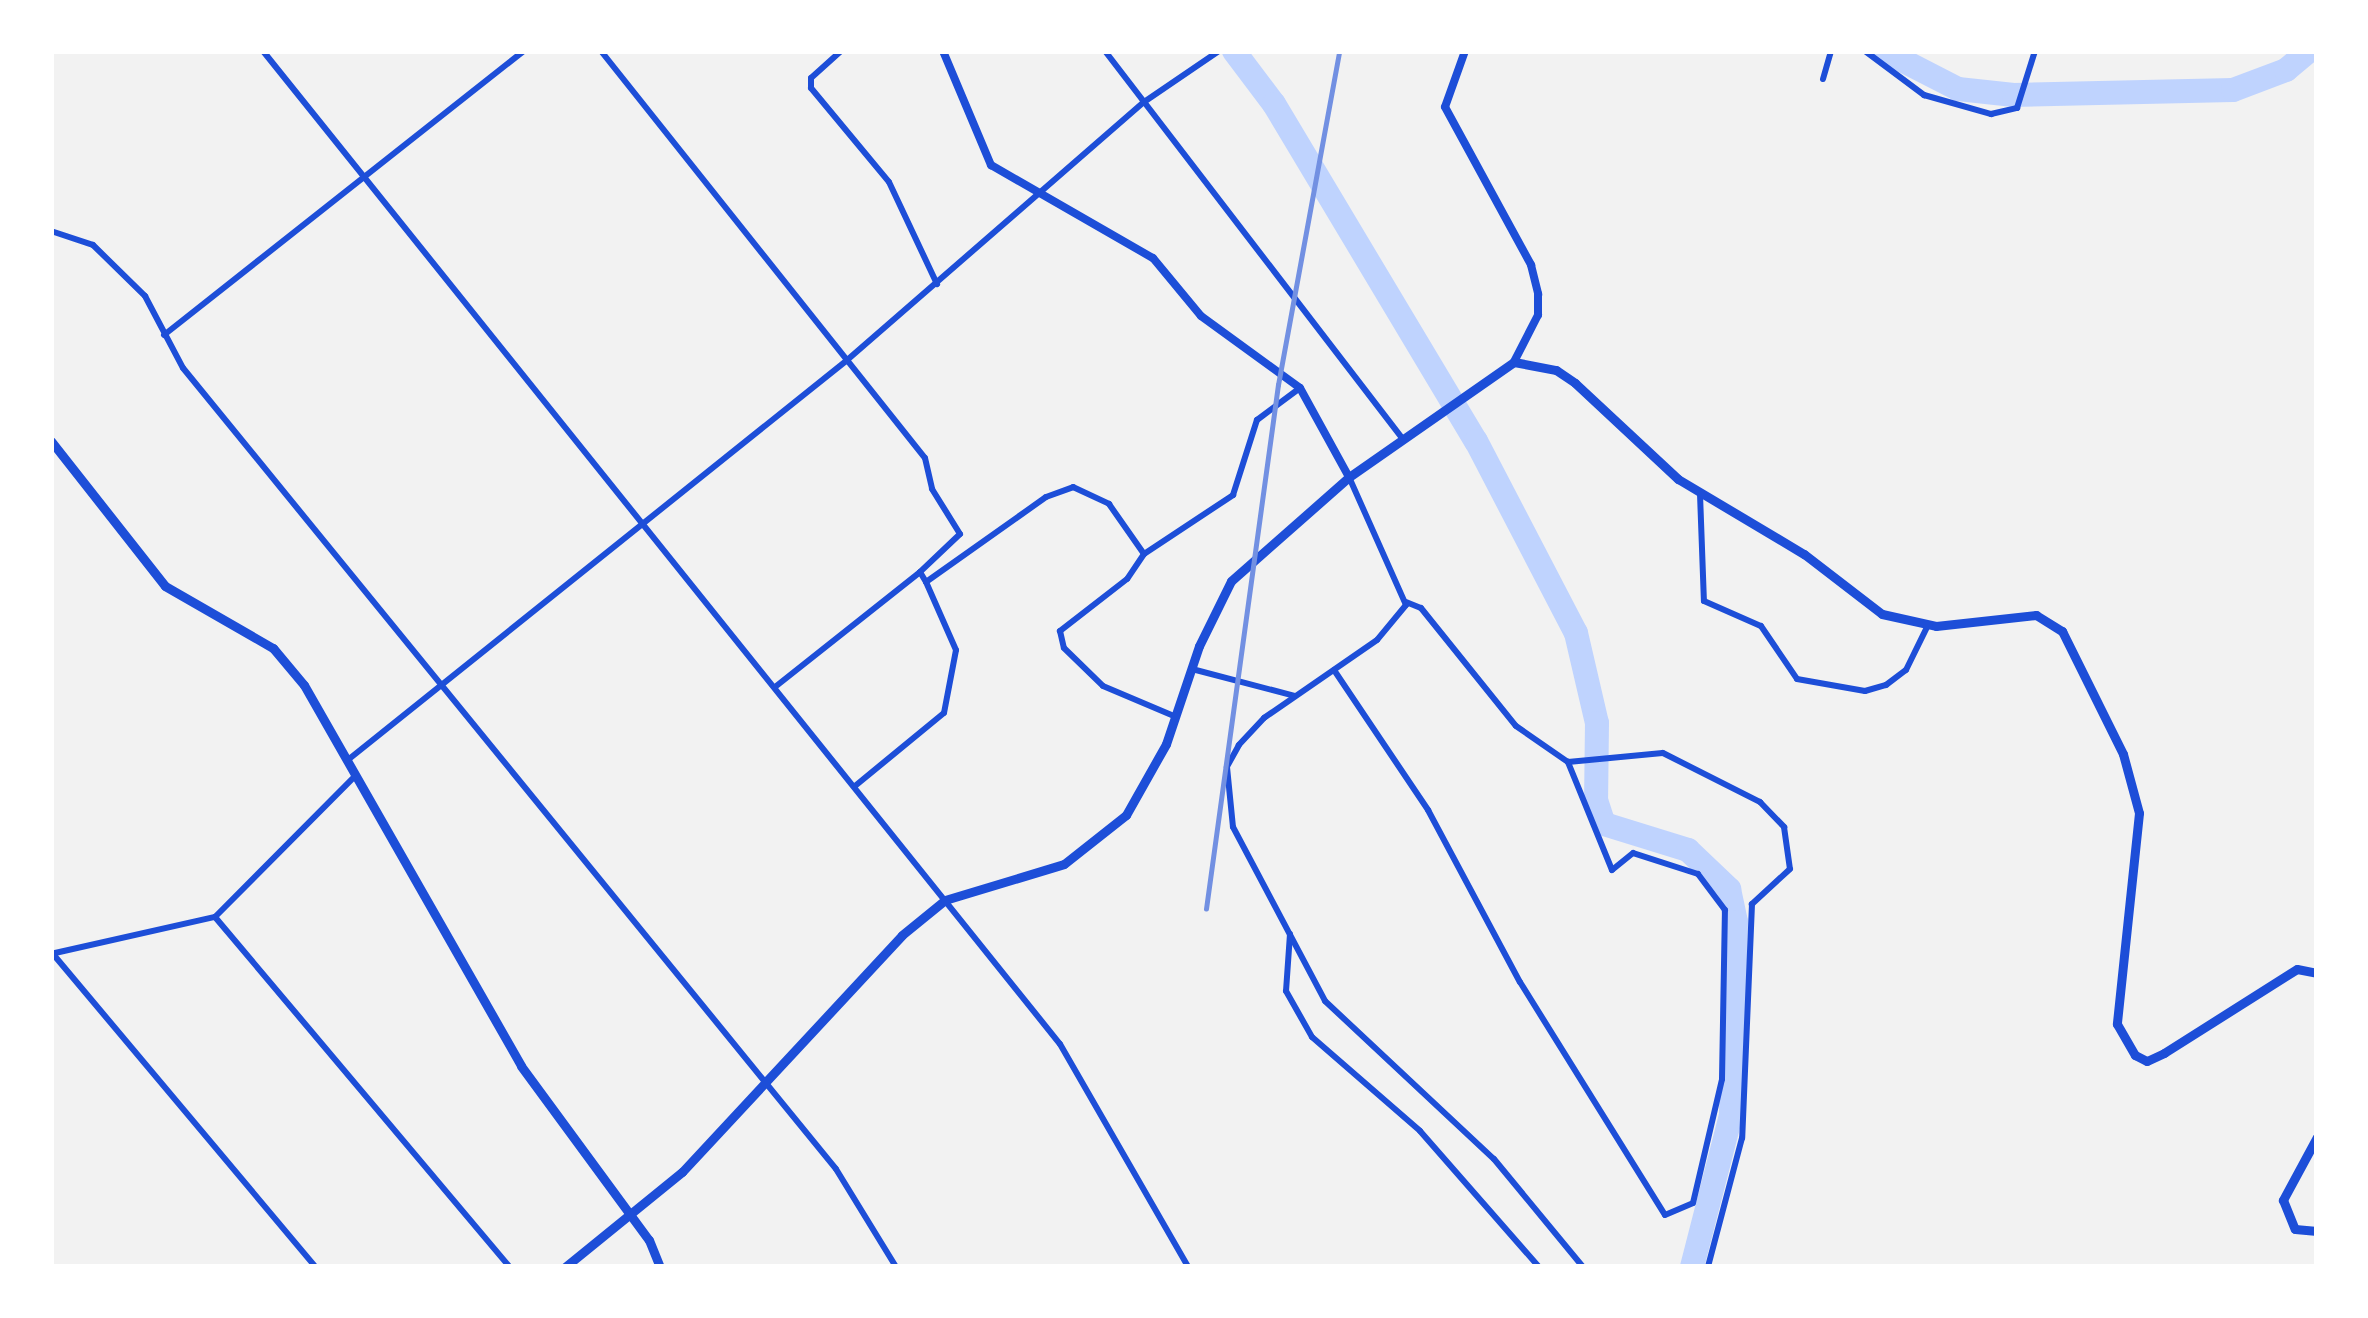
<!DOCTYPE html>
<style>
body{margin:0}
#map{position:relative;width:2368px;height:1318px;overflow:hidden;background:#f2f2f2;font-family:"DejaVu Sans",sans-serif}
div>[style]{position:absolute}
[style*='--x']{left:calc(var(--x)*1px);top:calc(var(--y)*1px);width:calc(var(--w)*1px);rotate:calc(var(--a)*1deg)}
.river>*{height:24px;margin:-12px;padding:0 12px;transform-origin:12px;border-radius:12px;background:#bfd3fe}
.minor>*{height:6px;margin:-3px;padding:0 3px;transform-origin:3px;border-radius:3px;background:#1d4ed8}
.tertiary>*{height:8px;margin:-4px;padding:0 4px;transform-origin:4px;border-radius:4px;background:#1d4ed8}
.secondary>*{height:9px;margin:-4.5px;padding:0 4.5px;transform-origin:4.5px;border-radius:4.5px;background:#1d4ed8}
.primary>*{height:9px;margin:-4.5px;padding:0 4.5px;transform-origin:4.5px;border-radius:4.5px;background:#1d4ed8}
.rail>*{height:4.5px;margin:-2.25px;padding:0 2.25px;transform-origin:2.25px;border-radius:2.25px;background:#7290e2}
span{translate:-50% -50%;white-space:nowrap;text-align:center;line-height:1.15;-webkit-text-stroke:10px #fff;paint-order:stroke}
.frame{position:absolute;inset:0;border:54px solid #fff;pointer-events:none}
</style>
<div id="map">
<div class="river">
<i style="--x:1234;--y:51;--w:66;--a:53"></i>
<i style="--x:1274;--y:104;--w:393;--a:59.1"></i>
<i style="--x:1476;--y:441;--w:216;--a:62.5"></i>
<i style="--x:1576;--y:633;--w:92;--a:76.9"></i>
<i style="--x:1597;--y:723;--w:77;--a:90.7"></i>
<i style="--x:1596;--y:800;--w:25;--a:72"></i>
<i style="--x:1604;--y:824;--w:88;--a:17.2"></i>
<i style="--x:1688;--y:850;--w:57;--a:43.6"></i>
<i style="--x:1729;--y:889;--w:34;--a:78"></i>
<i style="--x:1736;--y:922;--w:193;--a:91.5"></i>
<i style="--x:1731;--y:1115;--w:157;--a:104.4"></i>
<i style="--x:1884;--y:51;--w:83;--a:27.2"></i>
<i style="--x:1958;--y:89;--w:56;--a:6.1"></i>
<i style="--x:2014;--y:95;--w:219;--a:-1.3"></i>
<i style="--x:2233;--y:90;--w:57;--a:-20.7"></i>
<i style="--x:2286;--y:70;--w:30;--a:-40"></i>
</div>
<div class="minor">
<i style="--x:263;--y:51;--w:1273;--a:51.25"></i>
<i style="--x:1060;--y:1044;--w:257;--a:60.1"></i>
<i style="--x:601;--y:51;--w:520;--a:51.48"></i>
<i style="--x:925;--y:458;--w:32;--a:77"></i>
<i style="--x:932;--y:489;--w:53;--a:58.1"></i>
<i style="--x:960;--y:534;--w:55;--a:136.5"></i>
<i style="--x:841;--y:51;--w:40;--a:138"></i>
<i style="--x:811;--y:78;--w:10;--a:90"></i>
<i style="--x:811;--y:88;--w:122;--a:50.3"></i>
<i style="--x:889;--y:182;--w:113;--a:64.8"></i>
<i style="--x:1105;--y:51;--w:489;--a:52.5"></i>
<i style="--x:1865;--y:51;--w:74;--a:36.7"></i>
<i style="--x:1924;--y:95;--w:70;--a:15.8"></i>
<i style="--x:1991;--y:114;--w:27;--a:-13"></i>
<i style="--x:2017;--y:108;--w:60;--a:-72.5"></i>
<i style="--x:1823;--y:79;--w:29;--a:-74"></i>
<i style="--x:51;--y:231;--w:44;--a:18.4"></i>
<i style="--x:93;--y:245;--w:73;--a:44.4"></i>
<i style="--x:145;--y:296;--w:81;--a:62.2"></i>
<i style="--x:183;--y:368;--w:1033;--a:50.81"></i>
<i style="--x:836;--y:1169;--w:115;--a:58.5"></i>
<i style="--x:164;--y:335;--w:459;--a:-38.3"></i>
<i style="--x:1349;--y:477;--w:140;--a:66"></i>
<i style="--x:1406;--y:605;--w:45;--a:129.6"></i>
<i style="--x:1377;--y:640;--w:137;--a:145.4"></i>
<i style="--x:1264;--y:718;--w:37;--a:133"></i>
<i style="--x:1239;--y:745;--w:25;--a:119"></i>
<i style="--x:1227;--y:767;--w:60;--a:84.3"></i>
<i style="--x:1233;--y:827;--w:197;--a:62.1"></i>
<i style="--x:1325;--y:1001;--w:231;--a:43.1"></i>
<i style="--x:1494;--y:1159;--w:140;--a:50.5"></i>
<i style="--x:1700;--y:494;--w:107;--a:87.9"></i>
<i style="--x:1704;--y:601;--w:62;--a:23.7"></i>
<i style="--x:1761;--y:626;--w:64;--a:55.8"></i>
<i style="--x:1797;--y:679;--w:69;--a:10"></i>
<i style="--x:1865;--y:691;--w:22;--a:-16"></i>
<i style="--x:1886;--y:685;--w:25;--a:-37"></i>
<i style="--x:1906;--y:670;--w:50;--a:-63.9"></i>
<i style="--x:1144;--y:554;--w:107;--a:-33.5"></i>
<i style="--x:1233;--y:495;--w:79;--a:-72.3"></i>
<i style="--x:1257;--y:420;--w:54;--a:-36.7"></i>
<i style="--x:1406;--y:602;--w:16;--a:22"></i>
<i style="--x:1421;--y:608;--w:151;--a:51.2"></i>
<i style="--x:1516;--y:726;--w:63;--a:34.7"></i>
<i style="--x:1568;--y:762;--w:95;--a:-5.4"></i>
<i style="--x:1663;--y:753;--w:109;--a:26.8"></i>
<i style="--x:1760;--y:802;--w:35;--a:46"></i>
<i style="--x:1784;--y:827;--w:42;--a:81.9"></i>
<i style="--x:1790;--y:869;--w:52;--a:137.4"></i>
<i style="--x:1752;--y:904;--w:234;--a:92.4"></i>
<i style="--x:1742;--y:1138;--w:133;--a:104.8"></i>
<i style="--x:1192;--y:669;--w:106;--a:14.7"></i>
<i style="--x:1334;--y:670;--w:169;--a:56.1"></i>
<i style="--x:1428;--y:810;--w:195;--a:61.9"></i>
<i style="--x:1520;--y:982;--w:274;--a:58.1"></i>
<i style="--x:1665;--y:1215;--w:30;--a:-23"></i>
<i style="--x:1693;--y:1203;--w:127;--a:-76.8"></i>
<i style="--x:1722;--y:1079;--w:169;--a:-89"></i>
<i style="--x:1725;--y:910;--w:45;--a:-126.9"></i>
<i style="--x:1698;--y:874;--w:68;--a:-162.1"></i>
<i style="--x:1633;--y:853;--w:27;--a:141"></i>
<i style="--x:1612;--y:870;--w:117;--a:-112.2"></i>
<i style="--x:775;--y:687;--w:185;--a:-38.4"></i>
<i style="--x:920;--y:572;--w:12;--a:59"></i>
<i style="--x:926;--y:582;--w:147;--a:-35.3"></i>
<i style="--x:1046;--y:497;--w:29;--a:-20"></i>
<i style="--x:1073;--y:487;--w:40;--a:25"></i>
<i style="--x:1109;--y:504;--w:61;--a:55"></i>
<i style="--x:1144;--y:554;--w:30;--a:124"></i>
<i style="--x:1127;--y:579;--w:85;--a:142.2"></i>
<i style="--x:1060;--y:631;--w:17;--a:77"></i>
<i style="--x:1064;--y:648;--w:54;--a:44.3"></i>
<i style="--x:1103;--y:686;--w:77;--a:22.9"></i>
<i style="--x:349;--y:759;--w:637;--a:-38.69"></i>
<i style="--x:846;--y:361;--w:395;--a:-41"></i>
<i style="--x:1144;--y:102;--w:91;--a:-34.2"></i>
<i style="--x:855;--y:786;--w:115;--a:-39.4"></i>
<i style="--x:944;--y:713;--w:64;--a:-79.2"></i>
<i style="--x:956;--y:650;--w:74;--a:-113.8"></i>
<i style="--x:215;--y:917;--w:458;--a:49.9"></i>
<i style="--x:1290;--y:934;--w:57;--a:94"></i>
<i style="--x:1286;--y:991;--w:53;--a:60.5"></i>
<i style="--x:1312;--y:1037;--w:143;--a:41"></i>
<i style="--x:1420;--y:1131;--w:181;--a:48.8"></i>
<i style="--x:55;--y:953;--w:164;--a:-12.7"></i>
<i style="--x:215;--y:917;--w:199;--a:-45.2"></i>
<i style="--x:53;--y:954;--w:409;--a:50"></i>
</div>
<div class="tertiary">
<i style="--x:943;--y:51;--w:124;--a:67.2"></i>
<i style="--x:991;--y:165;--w:187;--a:29.9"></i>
<i style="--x:1153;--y:258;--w:75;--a:50.4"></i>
<i style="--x:1201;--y:316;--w:122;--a:36"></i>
<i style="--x:1300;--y:388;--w:102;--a:61.2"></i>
<i style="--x:1465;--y:51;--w:59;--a:109.7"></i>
<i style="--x:1445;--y:107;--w:180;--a:61.4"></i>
<i style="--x:1531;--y:265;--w:30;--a:76"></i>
<i style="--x:1538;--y:294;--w:21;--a:90"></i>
<i style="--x:1538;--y:315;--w:53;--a:117.1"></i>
</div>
<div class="secondary">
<i style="--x:2317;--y:1137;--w:72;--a:118.4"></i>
<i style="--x:2283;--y:1200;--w:31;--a:68"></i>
<i style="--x:2295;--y:1229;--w:22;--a:5"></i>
<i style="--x:565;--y:1267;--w:151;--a:-39.1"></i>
<i style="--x:682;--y:1172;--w:323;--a:-47.1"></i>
<i style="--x:902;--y:935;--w:55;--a:-39.1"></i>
<i style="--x:945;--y:900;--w:124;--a:-16.8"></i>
<i style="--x:1064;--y:864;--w:79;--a:-38.3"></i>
<i style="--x:1126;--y:815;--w:81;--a:-60.6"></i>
<i style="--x:1166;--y:744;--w:103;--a:-71.4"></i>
<i style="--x:1199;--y:646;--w:72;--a:-63.8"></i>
<i style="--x:1231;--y:581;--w:157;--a:-41.4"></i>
<i style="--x:1349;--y:477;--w:201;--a:-34.9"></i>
<i style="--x:1514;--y:362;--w:43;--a:10.8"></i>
<i style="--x:1556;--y:370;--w:23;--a:34"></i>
<i style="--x:1575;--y:383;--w:141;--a:43"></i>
<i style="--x:1678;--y:479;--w:147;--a:30.8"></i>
<i style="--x:1804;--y:554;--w:98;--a:37.6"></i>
<i style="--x:1882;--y:614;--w:55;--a:12.5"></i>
<i style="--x:1936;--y:626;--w:101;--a:-6.3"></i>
<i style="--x:2036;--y:615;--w:31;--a:32"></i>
<i style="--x:2062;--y:631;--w:137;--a:63.6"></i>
<i style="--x:2123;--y:754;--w:61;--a:74.8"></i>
<i style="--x:2139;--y:813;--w:212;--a:96"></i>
<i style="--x:2117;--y:1024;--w:36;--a:60"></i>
<i style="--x:2135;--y:1055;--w:13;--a:27"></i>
<i style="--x:2147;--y:1061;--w:19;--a:-25"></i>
<i style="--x:2164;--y:1053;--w:157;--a:-32.3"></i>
<i style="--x:2297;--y:969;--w:20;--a:11"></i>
</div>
<div class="primary">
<i style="--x:51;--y:441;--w:184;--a:51.8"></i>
<i style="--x:165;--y:586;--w:125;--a:29.9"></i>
<i style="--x:273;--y:648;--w:48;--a:50"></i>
<i style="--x:304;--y:685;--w:438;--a:60.3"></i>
<i style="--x:521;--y:1066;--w:216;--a:53.7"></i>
<i style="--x:649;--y:1240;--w:29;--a:68"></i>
</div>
<div class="rail">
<i style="--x:1206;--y:909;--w:529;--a:-82.18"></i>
<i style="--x:1278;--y:385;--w:340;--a:-79.6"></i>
</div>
<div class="frame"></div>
</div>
